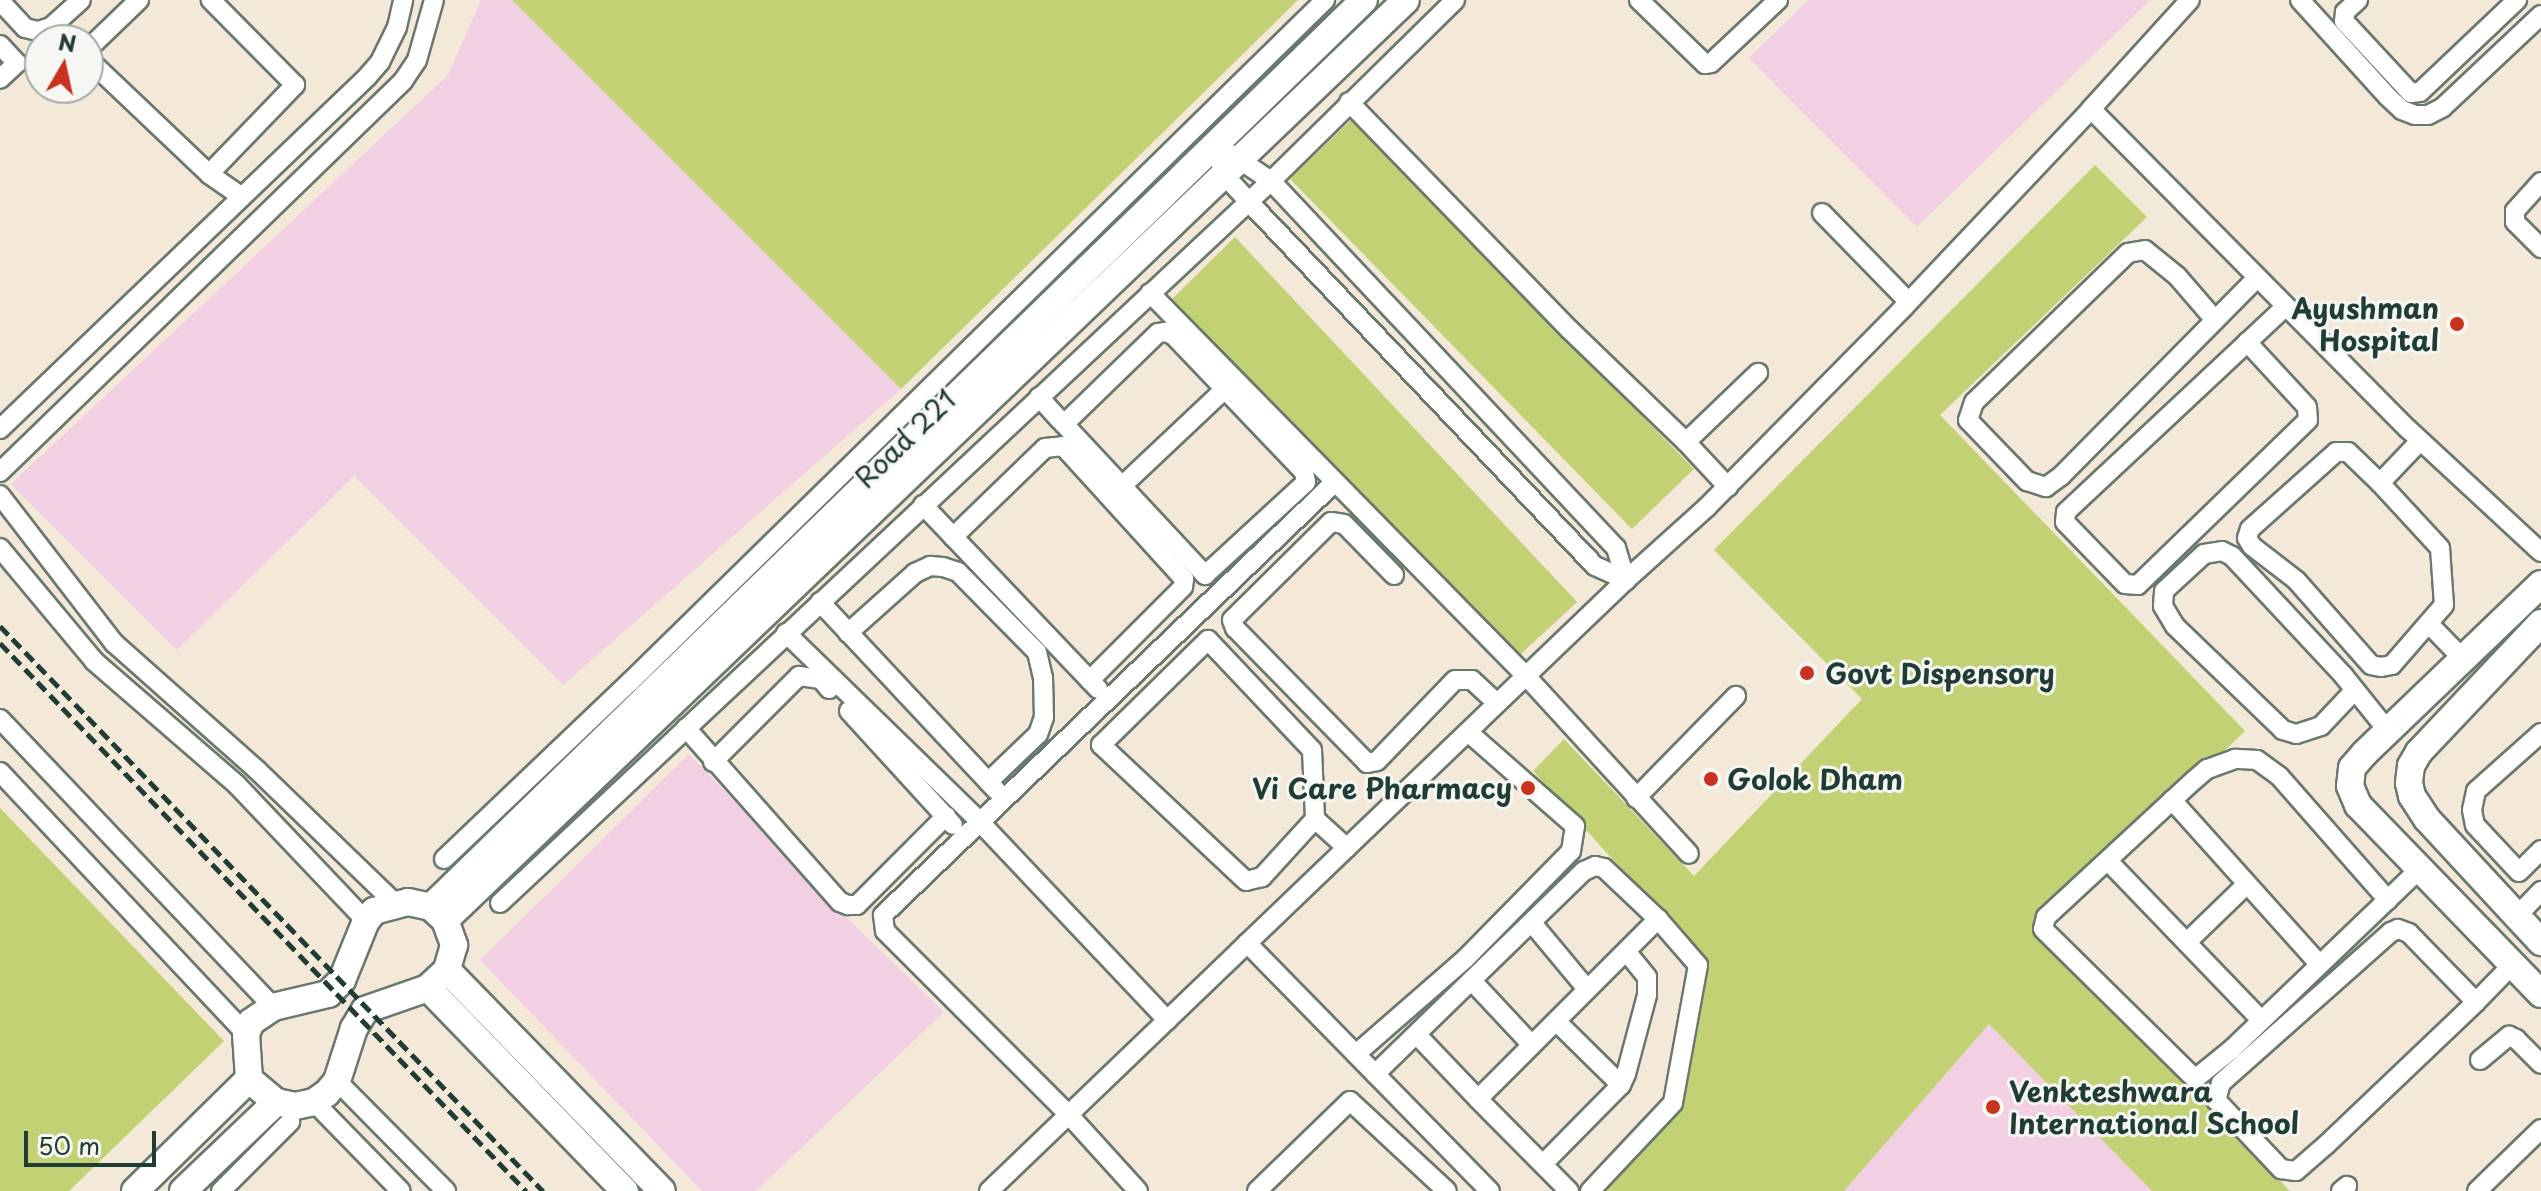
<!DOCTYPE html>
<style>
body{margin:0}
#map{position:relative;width:2541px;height:1191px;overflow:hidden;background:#f4e9d8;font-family:"Playpen Sans",sans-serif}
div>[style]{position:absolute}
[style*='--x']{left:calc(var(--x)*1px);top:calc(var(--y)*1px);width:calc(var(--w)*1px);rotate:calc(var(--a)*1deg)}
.built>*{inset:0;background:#f2cfe2}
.green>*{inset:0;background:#c1d173}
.roads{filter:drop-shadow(2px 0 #6a796d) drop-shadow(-2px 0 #6a796d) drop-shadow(0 2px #6a796d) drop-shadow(0 -2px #6a796d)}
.street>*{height:18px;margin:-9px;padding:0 9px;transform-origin:9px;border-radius:9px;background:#fff}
.secondary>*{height:26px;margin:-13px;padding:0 13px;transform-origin:13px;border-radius:13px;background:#fff}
.rail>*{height:5px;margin-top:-2.5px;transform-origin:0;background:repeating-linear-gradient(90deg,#1f3d34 0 12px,transparent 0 18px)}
.dots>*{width:22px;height:22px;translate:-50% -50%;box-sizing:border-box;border:4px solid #f6f6f2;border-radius:50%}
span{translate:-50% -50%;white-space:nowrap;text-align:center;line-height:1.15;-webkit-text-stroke:6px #f6f6f2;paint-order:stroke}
.poi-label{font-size:28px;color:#1f3d34;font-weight:700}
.right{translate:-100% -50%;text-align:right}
.left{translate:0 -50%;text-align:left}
.street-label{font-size:28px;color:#1f3d34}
.north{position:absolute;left:24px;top:24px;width:80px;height:80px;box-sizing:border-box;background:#f6f6f2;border:2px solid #a0aca6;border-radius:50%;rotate:9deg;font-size:22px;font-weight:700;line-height:32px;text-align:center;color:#1f3d34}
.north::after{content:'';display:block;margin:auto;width:28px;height:36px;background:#c8321e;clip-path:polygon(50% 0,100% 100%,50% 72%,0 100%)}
.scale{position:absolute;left:24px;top:1131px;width:132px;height:36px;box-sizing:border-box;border:4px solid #1f3d34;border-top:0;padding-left:10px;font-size:24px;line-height:28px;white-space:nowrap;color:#1f3d34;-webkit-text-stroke:6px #f6f6f2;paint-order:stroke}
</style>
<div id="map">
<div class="built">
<i style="clip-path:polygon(481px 0,512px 0,901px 389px,563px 685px,354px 476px,177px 650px,11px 484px,448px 75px)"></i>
<i style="clip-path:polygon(1808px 0,2150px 0,1917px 227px,1749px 58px)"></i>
<i style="clip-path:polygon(689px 754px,851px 922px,944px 1012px,756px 1191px,702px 1191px,480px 960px)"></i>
<i style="clip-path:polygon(1989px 1024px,2152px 1191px,1844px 1191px)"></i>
</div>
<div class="green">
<i style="clip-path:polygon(512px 0,1298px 0,901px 389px)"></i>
<i style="clip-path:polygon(1352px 119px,1694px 469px,1632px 529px,1290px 179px)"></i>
<i style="clip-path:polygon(2095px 165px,2147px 217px,1940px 415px,2245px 731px,2039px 929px,2290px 1191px,2152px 1191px,1989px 1024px,1844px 1191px,1599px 1191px,1677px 1109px,1703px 960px,1533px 771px,1564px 739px,1694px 876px,1862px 699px,1714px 550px)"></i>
<i style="clip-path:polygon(1235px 237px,1577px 602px,1509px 665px,1167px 304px)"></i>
<i style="clip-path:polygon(0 808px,224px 1041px,69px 1191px,0 1191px)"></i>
</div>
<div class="roads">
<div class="street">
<i style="--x:1639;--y:0;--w:92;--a:44.1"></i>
<i style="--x:1705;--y:64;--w:6;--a:-9"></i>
<i style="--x:1711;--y:63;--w:92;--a:-43.2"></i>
<i style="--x:2300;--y:0;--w:131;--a:47.8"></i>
<i style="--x:2388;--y:97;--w:19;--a:43"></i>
<i style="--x:2402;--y:110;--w:14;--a:21"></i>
<i style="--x:2415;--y:115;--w:13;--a:0"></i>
<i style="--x:2428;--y:115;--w:16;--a:-27"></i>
<i style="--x:2442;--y:108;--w:136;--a:-43.2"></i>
<i style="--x:2358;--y:0;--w:18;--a:137"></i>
<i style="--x:2345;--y:12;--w:9;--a:96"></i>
<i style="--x:2344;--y:21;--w:98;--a:47.1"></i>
<i style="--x:2411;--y:93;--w:9;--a:-6"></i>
<i style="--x:2420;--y:92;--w:134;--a:-43.5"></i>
<i style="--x:0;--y:1;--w:37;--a:47"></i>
<i style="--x:25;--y:28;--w:13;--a:13"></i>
<i style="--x:38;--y:31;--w:14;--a:-17"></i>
<i style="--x:51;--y:27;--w:40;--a:-42"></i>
<i style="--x:0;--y:45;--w:25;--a:47"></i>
<i style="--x:17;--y:63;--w:23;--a:137"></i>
<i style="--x:88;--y:49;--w:71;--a:-43.9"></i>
<i style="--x:88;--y:59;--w:167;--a:43.5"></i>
<i style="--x:209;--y:174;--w:40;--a:34.9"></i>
<i style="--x:1349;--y:102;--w:316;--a:45.9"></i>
<i style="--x:1569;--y:329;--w:163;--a:44"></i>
<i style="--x:2091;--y:109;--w:147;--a:-47.8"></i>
<i style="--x:1214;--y:147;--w:32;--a:68"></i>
<i style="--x:1226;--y:177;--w:34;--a:47"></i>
<i style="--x:1249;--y:202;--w:502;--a:46.45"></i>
<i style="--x:1595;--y:566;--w:34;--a:24"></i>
<i style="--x:1231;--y:154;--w:48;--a:34"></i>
<i style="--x:1271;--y:181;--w:504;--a:46.77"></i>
<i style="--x:1616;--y:548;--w:34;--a:73"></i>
<i style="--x:209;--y:174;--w:124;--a:-46"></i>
<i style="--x:295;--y:85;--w:120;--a:-134.7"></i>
<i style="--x:2541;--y:182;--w:39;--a:132"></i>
<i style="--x:2515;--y:211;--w:11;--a:90"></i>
<i style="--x:2515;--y:222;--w:37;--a:45"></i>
<i style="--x:1822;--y:213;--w:124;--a:45.7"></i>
<i style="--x:1150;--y:293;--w:537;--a:45.53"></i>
<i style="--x:1526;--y:676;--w:241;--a:47.5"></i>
<i style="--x:2215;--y:320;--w:58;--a:-130.8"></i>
<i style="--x:2177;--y:276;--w:41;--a:-140.9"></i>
<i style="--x:2145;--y:250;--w:17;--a:170"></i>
<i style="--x:2128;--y:253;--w:214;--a:135.9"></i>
<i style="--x:1974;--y:402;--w:19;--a:108"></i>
<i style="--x:1968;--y:420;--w:85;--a:46"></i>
<i style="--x:2027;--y:481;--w:20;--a:18"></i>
<i style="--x:2046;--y:487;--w:19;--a:-36"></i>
<i style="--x:2061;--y:476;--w:279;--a:-45.3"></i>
<i style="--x:2247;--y:342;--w:88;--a:47.3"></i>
<i style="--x:2307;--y:407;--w:13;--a:86"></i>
<i style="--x:2308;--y:420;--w:237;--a:135.9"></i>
<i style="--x:2138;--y:585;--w:13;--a:-176"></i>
<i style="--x:2125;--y:584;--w:86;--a:-134.1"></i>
<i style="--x:2065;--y:522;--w:10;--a:-84"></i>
<i style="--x:2066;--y:512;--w:300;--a:-43.1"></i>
<i style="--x:1039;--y:397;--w:30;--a:48"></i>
<i style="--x:1059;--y:419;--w:7;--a:45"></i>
<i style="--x:1064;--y:424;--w:85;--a:46.9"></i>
<i style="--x:1122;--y:486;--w:122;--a:47"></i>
<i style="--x:1205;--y:575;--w:137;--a:-42.6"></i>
<i style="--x:1306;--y:482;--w:10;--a:-101"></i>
<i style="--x:1304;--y:472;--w:190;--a:-133.7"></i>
<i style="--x:1173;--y:335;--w:8;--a:-157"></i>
<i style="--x:1166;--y:332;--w:8;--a:173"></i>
<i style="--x:1158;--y:333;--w:131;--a:135.9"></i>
<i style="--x:0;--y:429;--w:509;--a:-43.8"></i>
<i style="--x:367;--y:77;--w:20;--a:-49"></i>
<i style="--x:380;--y:62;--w:39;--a:-64"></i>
<i style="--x:397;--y:27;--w:28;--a:-77"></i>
<i style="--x:0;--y:472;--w:562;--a:-44.13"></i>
<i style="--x:403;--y:81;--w:25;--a:-56"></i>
<i style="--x:417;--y:60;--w:62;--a:-74.2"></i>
<i style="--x:2380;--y:483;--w:88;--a:47.3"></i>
<i style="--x:2440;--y:548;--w:57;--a:86"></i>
<i style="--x:2444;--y:605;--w:79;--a:130.9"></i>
<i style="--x:2392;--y:665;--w:11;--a:170"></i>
<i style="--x:2381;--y:667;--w:10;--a:-169"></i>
<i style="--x:2371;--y:665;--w:113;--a:-131.4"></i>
<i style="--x:2296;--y:580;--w:56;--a:-142.3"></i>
<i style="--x:2252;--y:546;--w:9;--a:-122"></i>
<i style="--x:2247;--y:538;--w:9;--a:-72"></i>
<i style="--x:2250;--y:529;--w:115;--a:-41.8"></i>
<i style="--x:2336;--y:452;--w:12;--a:0"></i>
<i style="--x:2348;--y:452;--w:45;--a:44.1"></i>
<i style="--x:2380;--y:483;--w:58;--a:-46.4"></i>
<i style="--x:1122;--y:486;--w:141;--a:-43.3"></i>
<i style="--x:1728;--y:487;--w:62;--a:-133"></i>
<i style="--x:1686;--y:442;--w:100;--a:-43.8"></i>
<i style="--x:0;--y:495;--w:187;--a:52.4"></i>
<i style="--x:114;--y:643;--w:191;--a:41.6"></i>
<i style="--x:257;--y:770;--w:193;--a:44"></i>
<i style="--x:923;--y:505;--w:254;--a:46.4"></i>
<i style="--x:953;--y:537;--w:128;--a:-44.1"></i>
<i style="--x:1045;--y:448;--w:18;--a:-6"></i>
<i style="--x:1063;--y:446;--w:180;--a:47.7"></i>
<i style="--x:1184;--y:579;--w:8;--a:97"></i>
<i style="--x:1183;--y:587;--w:132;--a:135"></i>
<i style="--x:0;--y:548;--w:147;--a:50.2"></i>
<i style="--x:94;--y:661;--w:189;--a:40.9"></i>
<i style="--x:237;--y:785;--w:187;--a:46.5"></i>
<i style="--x:1394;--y:575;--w:71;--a:-134.4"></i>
<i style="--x:1344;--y:524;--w:13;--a:-171"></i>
<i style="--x:1331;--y:522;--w:139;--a:135.3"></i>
<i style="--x:1232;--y:620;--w:9;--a:69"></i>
<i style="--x:1235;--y:628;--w:189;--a:45.6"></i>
<i style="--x:1367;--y:763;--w:10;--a:-11"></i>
<i style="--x:1377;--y:761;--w:112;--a:-46.1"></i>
<i style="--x:1455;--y:680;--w:17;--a:0"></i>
<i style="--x:1472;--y:680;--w:34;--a:43"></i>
<i style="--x:820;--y:602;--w:258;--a:46.9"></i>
<i style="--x:2429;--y:624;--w:49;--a:45.8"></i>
<i style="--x:786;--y:633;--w:269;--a:44.2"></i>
<i style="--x:979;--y:821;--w:274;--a:46.6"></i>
<i style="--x:848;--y:633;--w:90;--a:-41.8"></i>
<i style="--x:915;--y:573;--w:17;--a:-25"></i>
<i style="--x:930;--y:566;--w:13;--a:4"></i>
<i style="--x:943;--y:567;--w:16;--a:18"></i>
<i style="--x:958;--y:572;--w:112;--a:45.4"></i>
<i style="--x:1037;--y:652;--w:26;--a:77"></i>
<i style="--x:1043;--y:677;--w:40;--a:88.6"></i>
<i style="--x:1044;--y:717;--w:18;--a:109"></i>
<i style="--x:1038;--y:734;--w:69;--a:136.2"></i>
<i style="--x:2354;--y:691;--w:48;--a:133.3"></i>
<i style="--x:2321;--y:726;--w:26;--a:162"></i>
<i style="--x:2296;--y:734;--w:14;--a:-163"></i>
<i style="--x:2283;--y:730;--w:150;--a:-136.1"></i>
<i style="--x:2175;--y:626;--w:23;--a:-121"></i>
<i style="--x:2163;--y:606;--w:15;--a:-86"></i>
<i style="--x:2164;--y:591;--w:54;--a:-42.8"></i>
<i style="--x:2204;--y:554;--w:18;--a:-9"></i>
<i style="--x:2222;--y:551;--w:11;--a:27"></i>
<i style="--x:2232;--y:556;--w:163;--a:47"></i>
<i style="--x:2343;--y:675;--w:72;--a:51.2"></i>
<i style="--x:849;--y:711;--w:154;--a:47.6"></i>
<i style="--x:0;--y:719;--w:397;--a:46.5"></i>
<i style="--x:686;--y:728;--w:232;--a:48.5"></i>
<i style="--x:840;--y:902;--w:9;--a:21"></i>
<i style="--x:848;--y:905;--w:9;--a:0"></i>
<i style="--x:857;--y:905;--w:126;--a:-45"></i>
<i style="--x:2541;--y:733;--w:87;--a:138.3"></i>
<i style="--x:2476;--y:791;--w:19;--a:102"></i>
<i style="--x:2472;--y:810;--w:15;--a:79"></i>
<i style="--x:2475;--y:825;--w:64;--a:46.9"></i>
<i style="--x:2519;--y:872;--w:31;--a:-45"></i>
<i style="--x:713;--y:762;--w:122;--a:-45"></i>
<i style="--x:799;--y:676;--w:22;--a:8"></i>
<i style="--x:821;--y:679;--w:13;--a:51"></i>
<i style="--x:0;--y:772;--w:359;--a:46.8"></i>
<i style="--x:1636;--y:798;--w:143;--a:-45.6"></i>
<i style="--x:2172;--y:800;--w:220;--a:48.1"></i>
<i style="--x:1315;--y:819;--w:79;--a:132.4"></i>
<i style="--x:1262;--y:877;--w:16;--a:166"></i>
<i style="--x:1246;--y:881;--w:199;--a:-136.8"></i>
<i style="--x:1101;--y:745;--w:150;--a:-44.5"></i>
<i style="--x:1208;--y:640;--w:151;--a:46.6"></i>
<i style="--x:1312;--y:750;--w:69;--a:87.5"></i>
<i style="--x:1315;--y:819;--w:43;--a:42.2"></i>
<i style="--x:444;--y:859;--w:257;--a:-43.6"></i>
<i style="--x:630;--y:682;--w:974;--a:-44.46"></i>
<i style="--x:2109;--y:862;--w:219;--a:46.1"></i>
<i style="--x:2388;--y:900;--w:165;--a:-131.3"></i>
<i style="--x:2279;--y:776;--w:27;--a:-144"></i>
<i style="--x:2257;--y:760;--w:22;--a:-177"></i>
<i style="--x:2235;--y:759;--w:30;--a:160"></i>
<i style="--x:2207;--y:769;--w:18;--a:139"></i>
<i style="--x:2193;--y:781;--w:200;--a:137.2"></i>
<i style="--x:2046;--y:917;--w:12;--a:104"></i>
<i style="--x:2043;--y:929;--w:214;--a:44.6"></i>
<i style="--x:2195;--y:1079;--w:48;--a:-39"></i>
<i style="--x:2232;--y:1049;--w:260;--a:-43.8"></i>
<i style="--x:500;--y:903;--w:1056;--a:-43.12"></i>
<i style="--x:1271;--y:181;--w:258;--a:-44.5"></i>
<i style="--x:2517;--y:916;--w:35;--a:-46"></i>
<i style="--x:1532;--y:923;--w:86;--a:50.2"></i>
<i style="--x:2187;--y:942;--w:83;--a:-44"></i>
<i style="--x:1247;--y:943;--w:347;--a:45.6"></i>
<i style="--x:1473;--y:982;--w:86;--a:46.9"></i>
<i style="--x:2476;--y:1002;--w:96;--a:-134.2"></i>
<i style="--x:2409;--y:933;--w:12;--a:-160"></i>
<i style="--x:2398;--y:929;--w:8;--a:157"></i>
<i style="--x:2391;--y:932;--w:227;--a:138.4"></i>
<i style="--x:2221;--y:1083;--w:18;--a:106"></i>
<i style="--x:2216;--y:1100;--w:95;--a:46.7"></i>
<i style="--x:2281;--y:1169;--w:15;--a:8"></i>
<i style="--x:2296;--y:1171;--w:40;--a:-41"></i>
<i style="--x:2326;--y:1145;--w:207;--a:-43.6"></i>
<i style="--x:2476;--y:1002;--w:52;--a:-45.8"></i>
<i style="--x:1556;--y:1021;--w:91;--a:44.6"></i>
<i style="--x:1418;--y:1036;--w:87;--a:46.4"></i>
<i style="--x:1356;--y:1054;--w:145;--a:-41.1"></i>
<i style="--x:1465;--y:959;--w:151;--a:-45.5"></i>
<i style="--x:1571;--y:851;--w:25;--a:-81"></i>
<i style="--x:1575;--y:826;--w:142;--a:-138.7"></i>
<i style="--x:2480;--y:1060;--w:38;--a:-40"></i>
<i style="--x:2509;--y:1036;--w:8;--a:23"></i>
<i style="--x:2516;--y:1039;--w:35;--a:45"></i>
<i style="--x:1375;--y:1074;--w:291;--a:-44.2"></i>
<i style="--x:1584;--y:871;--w:12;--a:-24"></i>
<i style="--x:1595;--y:866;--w:9;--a:13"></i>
<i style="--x:1604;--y:868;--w:74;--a:43.4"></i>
<i style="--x:1658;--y:919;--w:61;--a:49"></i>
<i style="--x:1698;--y:965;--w:140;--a:100.3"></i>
<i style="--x:1673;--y:1103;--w:121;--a:133.3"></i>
<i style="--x:337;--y:1081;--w:155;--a:45.3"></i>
<i style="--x:314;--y:1102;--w:124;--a:45.7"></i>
<i style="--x:1543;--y:1164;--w:111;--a:-45.4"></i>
<i style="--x:1621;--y:1085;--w:12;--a:-66"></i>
<i style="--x:1626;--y:1074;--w:82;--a:-75.1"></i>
<i style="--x:1647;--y:995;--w:18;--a:-90"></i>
<i style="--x:1647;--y:977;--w:33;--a:-129"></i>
<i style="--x:221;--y:1191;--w:98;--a:-45"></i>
<i style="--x:989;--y:1191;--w:883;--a:-43.81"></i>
<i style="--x:1626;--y:580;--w:109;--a:-42"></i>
<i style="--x:1707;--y:507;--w:281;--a:-45.4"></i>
<i style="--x:1904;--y:307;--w:272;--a:-46.6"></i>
<i style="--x:2091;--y:109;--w:450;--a:45.3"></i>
<i style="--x:2408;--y:429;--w:181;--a:42.8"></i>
<i style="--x:1138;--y:1191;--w:103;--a:-132.2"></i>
<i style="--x:1069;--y:1115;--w:260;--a:-135"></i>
<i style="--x:885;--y:931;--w:16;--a:-97"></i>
<i style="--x:883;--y:915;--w:626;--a:-43.77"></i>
<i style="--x:1257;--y:1191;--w:129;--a:-44.1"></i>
<i style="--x:1350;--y:1101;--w:132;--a:42.9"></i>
<i style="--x:1569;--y:1191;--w:129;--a:-134.7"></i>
<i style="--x:1478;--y:1099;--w:255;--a:-45"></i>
<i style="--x:2341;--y:1191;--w:8;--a:-40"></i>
<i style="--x:2477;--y:1191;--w:89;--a:-44.1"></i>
</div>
<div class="secondary">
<i style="--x:2541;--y:584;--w:245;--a:136.2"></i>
<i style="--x:2364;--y:754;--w:18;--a:131"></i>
<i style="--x:2352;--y:768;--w:18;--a:96"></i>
<i style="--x:2350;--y:786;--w:21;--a:67"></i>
<i style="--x:2358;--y:805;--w:263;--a:45.9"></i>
<i style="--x:2541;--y:623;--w:178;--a:133.4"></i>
<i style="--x:2419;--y:752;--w:16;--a:120"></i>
<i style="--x:2411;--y:766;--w:17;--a:97"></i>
<i style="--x:2409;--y:783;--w:13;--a:77"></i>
<i style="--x:2412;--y:796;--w:27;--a:57"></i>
<i style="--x:2427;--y:819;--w:168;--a:47.2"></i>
<i style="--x:408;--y:902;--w:24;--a:12"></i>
<i style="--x:431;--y:907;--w:19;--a:43"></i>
<i style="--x:445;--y:920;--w:27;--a:70"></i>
<i style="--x:454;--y:945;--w:26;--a:106"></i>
<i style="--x:447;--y:970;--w:26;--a:137"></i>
<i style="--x:428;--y:988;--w:67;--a:160.8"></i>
<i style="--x:365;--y:1010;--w:21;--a:121"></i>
<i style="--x:354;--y:1028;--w:56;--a:107.8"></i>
<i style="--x:337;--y:1081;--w:16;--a:130"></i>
<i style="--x:327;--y:1093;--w:16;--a:145"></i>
<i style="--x:314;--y:1102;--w:19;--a:168"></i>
<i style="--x:295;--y:1106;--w:19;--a:-168"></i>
<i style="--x:276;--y:1102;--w:35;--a:-140"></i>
<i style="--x:249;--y:1079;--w:45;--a:-93.8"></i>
<i style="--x:246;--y:1034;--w:13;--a:-67"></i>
<i style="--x:251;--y:1022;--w:27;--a:-34"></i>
<i style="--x:273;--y:1007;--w:57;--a:-13.3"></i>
<i style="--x:328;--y:994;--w:20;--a:-45"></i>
<i style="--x:342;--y:980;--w:64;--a:-67.9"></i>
<i style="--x:366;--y:921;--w:13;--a:-51"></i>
<i style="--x:374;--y:911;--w:35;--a:-15"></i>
<i style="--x:431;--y:907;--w:1301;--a:-44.19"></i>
<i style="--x:445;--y:920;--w:1330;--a:-43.75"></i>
<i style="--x:447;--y:970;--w:308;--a:45.8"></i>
<i style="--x:428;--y:988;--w:283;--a:45.9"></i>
<i style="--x:135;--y:1191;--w:160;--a:-44.5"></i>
<i style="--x:183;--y:1191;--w:129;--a:-43.7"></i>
</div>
</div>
<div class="rail">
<i style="--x:0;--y:626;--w:784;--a:46.14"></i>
<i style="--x:0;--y:643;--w:760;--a:46.17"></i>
</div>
<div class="dots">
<i style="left:2457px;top:324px;background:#c8321e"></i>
<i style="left:1807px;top:673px;background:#c8321e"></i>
<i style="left:1711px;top:779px;background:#c8321e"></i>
<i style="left:1528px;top:788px;background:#c8321e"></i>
<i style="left:1993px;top:1107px;background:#c8321e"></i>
</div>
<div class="poi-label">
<span class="right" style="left:2439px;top:324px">Ayushman<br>Hospital</span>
<span class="left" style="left:1825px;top:673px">Govt Dispensory</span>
<span class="left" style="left:1727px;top:779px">Golok Dham</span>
<span class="right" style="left:1512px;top:788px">Vi Care Pharmacy</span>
<span class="left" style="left:2009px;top:1107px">Venkteshwara<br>International School</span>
</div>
<div class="street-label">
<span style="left:905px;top:438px;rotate:-44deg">Road 221</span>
</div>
<div class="north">N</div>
<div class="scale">50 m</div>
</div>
